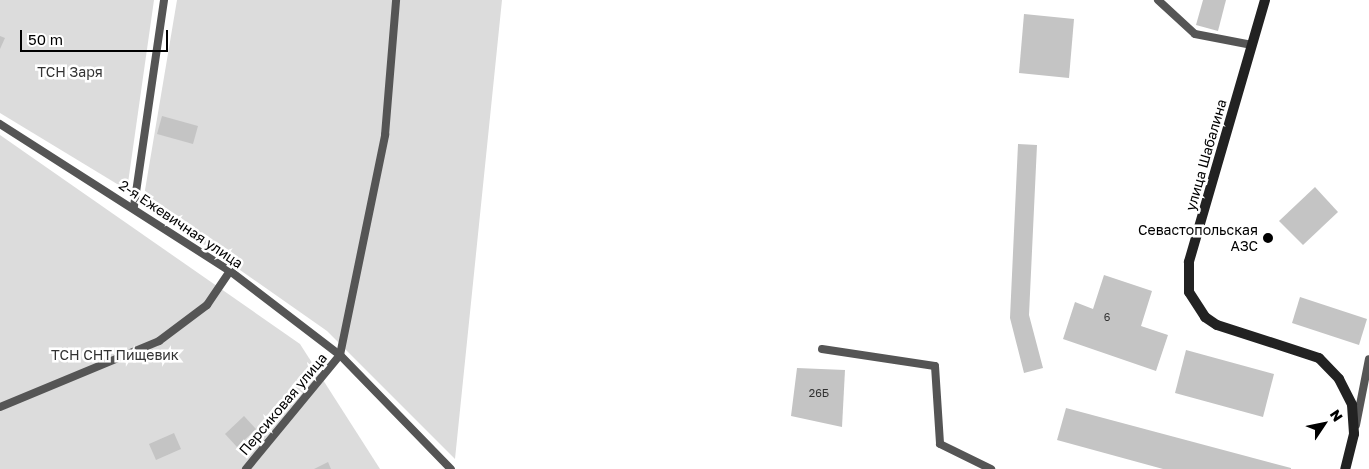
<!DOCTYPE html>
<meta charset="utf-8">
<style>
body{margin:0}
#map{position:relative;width:1369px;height:469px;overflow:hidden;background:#fff;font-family:"Golos Text",sans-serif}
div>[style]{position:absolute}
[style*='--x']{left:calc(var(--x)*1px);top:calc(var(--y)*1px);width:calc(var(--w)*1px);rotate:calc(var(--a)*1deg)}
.green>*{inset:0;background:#dcdcdc}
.building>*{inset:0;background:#c4c4c4}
.lane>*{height:8px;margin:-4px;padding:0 4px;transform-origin:4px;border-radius:4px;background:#555}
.secondary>*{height:10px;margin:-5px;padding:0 5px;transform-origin:5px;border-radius:5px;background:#222}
.dots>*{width:14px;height:14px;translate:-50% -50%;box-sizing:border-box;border:2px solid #fff;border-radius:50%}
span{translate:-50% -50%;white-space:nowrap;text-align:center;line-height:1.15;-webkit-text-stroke:5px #fff;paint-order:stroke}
.number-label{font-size:11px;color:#313131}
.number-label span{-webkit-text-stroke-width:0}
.park-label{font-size:14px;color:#333}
.street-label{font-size:14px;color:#000}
.poi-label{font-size:14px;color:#000}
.right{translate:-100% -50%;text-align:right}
.north{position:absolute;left:1299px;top:399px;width:50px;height:50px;-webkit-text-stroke:4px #fff;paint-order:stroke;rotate:56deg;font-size:14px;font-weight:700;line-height:20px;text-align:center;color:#000}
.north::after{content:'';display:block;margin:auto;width:18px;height:22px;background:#000;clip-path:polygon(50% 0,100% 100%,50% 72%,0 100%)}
.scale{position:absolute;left:20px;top:30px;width:148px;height:22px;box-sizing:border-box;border:2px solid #000;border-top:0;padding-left:6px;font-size:15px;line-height:18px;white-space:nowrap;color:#000;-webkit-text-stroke:4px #fff;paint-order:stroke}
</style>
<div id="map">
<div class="green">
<i style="clip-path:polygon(0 0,154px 0,127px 190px,0 113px)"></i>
<i style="clip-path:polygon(177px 0,502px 0,455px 459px,327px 331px,143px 202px)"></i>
<i style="clip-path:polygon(0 135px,300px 344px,380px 469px,0 469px)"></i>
</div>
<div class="building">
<i style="clip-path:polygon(1203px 0,1226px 0,1218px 31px,1196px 25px)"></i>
<i style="clip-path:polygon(1024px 14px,1074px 19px,1069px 78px,1019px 73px)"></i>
<i style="clip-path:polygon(0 36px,5px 38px,0 49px)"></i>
<i style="clip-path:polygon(162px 116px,198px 126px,193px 144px,157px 134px)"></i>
<i style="clip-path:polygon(1018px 144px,1037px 145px,1029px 315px,1043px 368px,1024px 373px,1010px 318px)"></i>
<i style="clip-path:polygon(1315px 187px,1338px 212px,1303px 245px,1279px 221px)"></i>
<i style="clip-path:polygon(1104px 275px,1152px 291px,1141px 326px,1168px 335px,1156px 371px,1063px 339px,1075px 302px,1093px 309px)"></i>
<i style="clip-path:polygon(1300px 297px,1367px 319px,1359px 345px,1292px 323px)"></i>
<i style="clip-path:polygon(1186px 350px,1274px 374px,1263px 417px,1175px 393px)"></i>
<i style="clip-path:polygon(797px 368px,845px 370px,842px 427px,791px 416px)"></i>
<i style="clip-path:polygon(1066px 408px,1291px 468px,1291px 469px,1163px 469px,1057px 440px)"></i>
<i style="clip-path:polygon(244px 416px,256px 429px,237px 447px,225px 434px)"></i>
<i style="clip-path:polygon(174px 433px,181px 449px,156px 460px,149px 444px)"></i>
<i style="clip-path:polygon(328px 462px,331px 469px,314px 469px)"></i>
</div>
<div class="lane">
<i style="--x:1158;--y:0;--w:50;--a:42.6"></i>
<i style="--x:1195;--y:34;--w:58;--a:10.9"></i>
<i style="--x:0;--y:124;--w:273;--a:32.6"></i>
<i style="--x:230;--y:271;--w:138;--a:37.4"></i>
<i style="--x:340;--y:355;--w:159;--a:45.8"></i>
<i style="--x:134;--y:206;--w:208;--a:-81.7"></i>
<i style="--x:822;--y:349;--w:114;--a:8.6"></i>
<i style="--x:935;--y:366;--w:78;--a:86.3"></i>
<i style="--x:940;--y:444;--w:57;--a:26.1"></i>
<i style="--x:0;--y:407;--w:172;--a:-22.5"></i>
<i style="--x:159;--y:341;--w:60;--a:-36.9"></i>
<i style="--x:207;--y:305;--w:41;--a:-55.9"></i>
<i style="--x:1356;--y:425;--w:67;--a:-78.9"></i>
<i style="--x:246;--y:469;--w:148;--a:-50.5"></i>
<i style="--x:340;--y:355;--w:225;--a:-78.4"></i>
<i style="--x:385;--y:135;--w:135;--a:-85.3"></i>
</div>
<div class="secondary">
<i style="--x:1265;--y:0;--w:273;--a:106.2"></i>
<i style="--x:1189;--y:262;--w:30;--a:90"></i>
<i style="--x:1189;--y:292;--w:30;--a:57"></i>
<i style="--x:1205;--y:317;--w:14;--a:34"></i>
<i style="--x:1217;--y:325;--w:107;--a:17.9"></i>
<i style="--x:1319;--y:358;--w:29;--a:46"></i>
<i style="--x:1339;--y:379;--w:29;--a:63"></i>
<i style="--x:1352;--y:405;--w:29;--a:86"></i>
<i style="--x:1354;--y:434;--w:36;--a:104"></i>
</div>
<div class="dots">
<i style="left:1268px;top:238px;background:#000"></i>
</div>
<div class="number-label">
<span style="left:1107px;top:317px">6</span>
<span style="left:819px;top:393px">26Б</span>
</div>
<div class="park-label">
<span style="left:70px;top:72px">ТСН Заря</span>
<span style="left:115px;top:355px">ТСН СНТ Пищевик</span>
</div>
<div class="street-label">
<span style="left:1206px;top:155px;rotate:-74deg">улица Шабалина</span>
<span style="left:181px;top:224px;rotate:34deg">2-я Ежевичная улица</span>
<span style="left:283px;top:404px;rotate:-50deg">Персиковая улица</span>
</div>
<div class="poi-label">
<span class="right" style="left:1258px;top:238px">Севастопольская<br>АЗС</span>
</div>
<div class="north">N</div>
<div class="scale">50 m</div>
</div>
